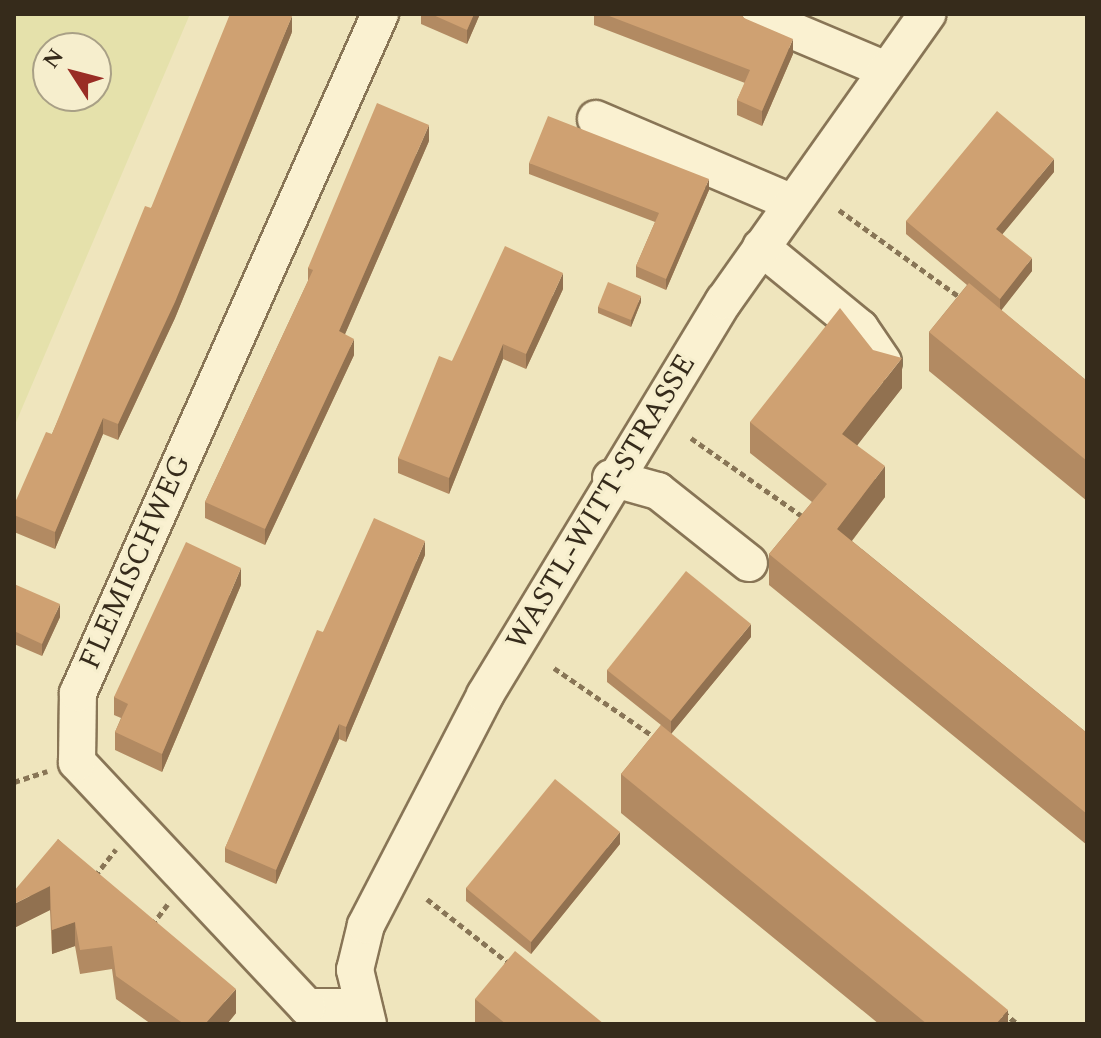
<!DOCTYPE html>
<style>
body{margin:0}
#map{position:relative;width:1101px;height:1038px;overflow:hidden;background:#efe5bd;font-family:Spectral,serif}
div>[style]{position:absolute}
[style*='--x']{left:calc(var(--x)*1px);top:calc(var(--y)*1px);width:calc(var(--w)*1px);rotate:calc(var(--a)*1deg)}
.farmland>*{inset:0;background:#e5e1ab}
.path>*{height:5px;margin-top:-2.5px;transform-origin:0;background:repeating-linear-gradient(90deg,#887556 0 6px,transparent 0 10px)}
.roads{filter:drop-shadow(2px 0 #887556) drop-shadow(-2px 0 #887556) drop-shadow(0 2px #887556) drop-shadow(0 -2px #887556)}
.minor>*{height:36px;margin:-18px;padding:0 18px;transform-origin:18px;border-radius:18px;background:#faf1d1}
.wall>*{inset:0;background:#b28a62}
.shaded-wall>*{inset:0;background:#917150}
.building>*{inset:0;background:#cfa172}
span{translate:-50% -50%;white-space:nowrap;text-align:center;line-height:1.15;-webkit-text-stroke:6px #f6eecd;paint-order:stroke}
.street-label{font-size:30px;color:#362b1b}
.frame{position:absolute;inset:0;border:16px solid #362b1b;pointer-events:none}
.north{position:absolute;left:32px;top:32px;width:80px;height:80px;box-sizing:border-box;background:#f6eecd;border:2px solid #a9a086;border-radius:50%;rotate:306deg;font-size:22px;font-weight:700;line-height:32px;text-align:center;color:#362b1b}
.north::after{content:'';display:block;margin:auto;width:28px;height:36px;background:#992d24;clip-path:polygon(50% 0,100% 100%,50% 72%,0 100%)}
</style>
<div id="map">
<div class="farmland">
<i style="clip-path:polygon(evenodd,14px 14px,190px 14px,14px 427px,14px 14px,48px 48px,96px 48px,96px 96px,48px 96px,48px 48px)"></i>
</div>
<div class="path">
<i style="--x:839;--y:210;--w:150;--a:35.8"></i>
<i style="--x:691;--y:438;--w:139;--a:35.1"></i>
<i style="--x:554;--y:668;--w:124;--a:34.5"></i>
<i style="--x:14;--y:782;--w:35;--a:-18"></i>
<i style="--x:95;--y:876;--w:34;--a:-52"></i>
<i style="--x:427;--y:899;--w:105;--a:38.1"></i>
<i style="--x:152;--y:925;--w:26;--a:-53"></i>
<i style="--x:1003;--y:1012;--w:19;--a:39"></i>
</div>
<div class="roads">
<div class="minor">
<i style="--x:753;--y:14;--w:144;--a:22.8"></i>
<i style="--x:596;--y:119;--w:212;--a:23.1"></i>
<i style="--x:761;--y:247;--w:128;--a:39.3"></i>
<i style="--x:860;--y:328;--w:41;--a:55.9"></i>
<i style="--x:611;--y:478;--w:49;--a:15.5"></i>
<i style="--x:658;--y:491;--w:116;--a:38.4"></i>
<i style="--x:360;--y:1007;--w:53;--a:180"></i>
<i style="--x:307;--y:1007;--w:336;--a:-133.2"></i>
<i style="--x:77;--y:762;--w:69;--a:-89.2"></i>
<i style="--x:78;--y:693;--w:743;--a:-66.02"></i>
<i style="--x:368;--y:1024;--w:56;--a:-103.5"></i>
<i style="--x:355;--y:970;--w:46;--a:-76.3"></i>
<i style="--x:366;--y:925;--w:259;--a:-62.6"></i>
<i style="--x:485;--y:695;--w:461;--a:-58.8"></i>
<i style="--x:724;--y:301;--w:352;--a:-54.7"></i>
</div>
</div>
<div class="wall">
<i style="clip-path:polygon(421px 14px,480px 14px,467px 44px,421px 24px)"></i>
<i style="clip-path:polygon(594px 14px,741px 14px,744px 18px,793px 54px,762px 126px,737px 115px,737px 100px,745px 83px,594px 25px)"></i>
<i style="clip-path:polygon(292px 32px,175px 318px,118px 440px,103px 434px,55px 549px,14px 532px,14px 505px,52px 434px,151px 208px)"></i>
<i style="clip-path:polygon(429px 141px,345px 334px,354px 355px,265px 545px,205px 518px,205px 502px,308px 281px,308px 268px)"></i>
<i style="clip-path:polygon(529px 163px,709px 190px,666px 290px,636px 277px,636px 266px,655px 222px,529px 174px)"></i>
<i style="clip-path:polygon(1054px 172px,1002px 234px,1032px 271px,1001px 310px,1087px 381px,1087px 501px,929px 371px,929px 332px,967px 285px,906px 234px,906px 221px)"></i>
<i style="clip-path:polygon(563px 289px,526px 369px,503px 359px,449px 494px,398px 473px,398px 458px,452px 361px)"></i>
<i style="clip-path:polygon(641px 302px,631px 327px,598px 313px,598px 307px)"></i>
<i style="clip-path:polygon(902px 388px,857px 445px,885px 497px,852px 541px,1087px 733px,1087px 845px,769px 585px,769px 554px,812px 502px,750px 453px,750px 422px)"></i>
<i style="clip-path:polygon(425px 555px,346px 742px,339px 739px,276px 884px,225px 862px,225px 848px,323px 632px)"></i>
<i style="clip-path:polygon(14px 584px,60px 617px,42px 656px,14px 644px)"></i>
<i style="clip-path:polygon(241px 585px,162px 772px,115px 750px,115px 732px,121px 718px,114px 715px,114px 697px)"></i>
<i style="clip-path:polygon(751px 637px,671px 734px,1008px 1024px,879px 1024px,621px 813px,621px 774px,661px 725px,607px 682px,607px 670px)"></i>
<i style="clip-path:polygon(58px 839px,236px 1013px,227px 1024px,151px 1024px,116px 999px,112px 969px,80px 974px,75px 946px,52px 954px,50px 910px,14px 928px)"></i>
<i style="clip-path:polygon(620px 844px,531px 954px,466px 901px,466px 888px)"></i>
<i style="clip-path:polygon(475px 999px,604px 1024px,475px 1024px)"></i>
</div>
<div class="shaded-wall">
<i style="clip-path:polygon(474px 14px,480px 14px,467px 44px,467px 30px)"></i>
<i style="clip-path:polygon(292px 16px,292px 32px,175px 318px,118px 440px,118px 424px)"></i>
<i style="clip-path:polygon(793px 39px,793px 54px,762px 126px,762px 111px)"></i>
<i style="clip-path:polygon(429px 125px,429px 141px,339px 348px,339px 331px)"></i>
<i style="clip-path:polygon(1054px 159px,1054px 172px,996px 242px,996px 229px)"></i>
<i style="clip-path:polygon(709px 179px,709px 190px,666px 290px,666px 279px)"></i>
<i style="clip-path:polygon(1032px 258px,1032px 271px,1000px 312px,1000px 299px)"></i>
<i style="clip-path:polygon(563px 273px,563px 289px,526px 369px,526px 354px)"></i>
<i style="clip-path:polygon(641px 296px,641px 302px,631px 327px,631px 320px)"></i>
<i style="clip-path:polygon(354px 339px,354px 355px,265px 545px,265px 529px)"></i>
<i style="clip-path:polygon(503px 344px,503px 359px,449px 494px,449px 478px)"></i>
<i style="clip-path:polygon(902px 358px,902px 388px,842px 465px,842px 434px)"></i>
<i style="clip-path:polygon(103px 418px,103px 434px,55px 549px,55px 532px)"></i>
<i style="clip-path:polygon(885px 466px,885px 497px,837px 560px,837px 529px)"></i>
<i style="clip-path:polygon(425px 541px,425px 555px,346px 742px,346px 727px)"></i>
<i style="clip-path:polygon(241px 568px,241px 585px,162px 772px,162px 754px)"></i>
<i style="clip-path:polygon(60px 604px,60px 617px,42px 656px,42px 644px)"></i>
<i style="clip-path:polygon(751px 624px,751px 637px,671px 734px,671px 721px)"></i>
<i style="clip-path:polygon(339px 724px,339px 739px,276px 884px,276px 870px)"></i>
<i style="clip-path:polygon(620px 832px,620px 844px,531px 954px,531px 942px)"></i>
<i style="clip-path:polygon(50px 886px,50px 910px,14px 928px,14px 904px)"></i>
<i style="clip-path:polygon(75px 922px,75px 946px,52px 954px,52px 930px)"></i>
<i style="clip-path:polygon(236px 989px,236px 1013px,227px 1024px,205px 1024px)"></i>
<i style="clip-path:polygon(1008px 1010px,1008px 1024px,996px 1024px)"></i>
</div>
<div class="building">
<i style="clip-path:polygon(230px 14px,288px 14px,292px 16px,175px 302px,118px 424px,103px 418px,55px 532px,14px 515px,14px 505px,46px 432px,52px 434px,145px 206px,151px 208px)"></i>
<i style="clip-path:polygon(431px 14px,474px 14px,467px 30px)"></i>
<i style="clip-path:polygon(604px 14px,741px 14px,744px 18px,793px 39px,762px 111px,737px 100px,750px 70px)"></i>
<i style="clip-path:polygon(377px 103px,429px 125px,339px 331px,354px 339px,265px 529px,205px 502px,313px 270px,308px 268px)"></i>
<i style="clip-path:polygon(997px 111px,1054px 159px,996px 229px,1032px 258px,1000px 299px,906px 221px)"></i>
<i style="clip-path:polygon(548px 116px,709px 179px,666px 279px,636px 266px,659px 213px,529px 163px)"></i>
<i style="clip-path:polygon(505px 246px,563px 273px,526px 354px,503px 344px,449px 478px,398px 458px,439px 356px,452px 361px)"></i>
<i style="clip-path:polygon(608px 282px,641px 296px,631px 320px,598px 307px)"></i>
<i style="clip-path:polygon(969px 283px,1087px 381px,1087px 461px,929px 332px)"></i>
<i style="clip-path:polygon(840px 308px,873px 350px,902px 358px,842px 434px,885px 466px,837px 529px,1087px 733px,1087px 814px,769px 554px,827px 484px,750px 422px)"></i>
<i style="clip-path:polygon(374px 518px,425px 541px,346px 727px,339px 724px,276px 870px,225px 848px,317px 630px,323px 632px)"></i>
<i style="clip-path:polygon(186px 542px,241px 568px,162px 754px,115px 732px,128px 704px,114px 697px)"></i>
<i style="clip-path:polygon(686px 571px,751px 624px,671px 721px,607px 670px)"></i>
<i style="clip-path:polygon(14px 584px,60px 604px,42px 644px,14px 631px)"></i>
<i style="clip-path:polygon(661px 725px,1008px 1010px,996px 1024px,927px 1024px,621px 774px)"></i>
<i style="clip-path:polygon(555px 779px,620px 832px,531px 942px,466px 888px)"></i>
<i style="clip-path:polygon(58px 839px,236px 989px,205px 1024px,184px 1024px,116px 976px,112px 946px,80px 950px,75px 922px,52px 930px,50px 886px,14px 904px,14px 891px)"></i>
<i style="clip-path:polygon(515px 951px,604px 1024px,506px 1024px,475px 999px)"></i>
</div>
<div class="street-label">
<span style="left:601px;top:502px;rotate:-59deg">WASTL-WITT-STRASSE</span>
<span style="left:135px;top:562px;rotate:-66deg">FLEMISCHWEG</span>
</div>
<div class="frame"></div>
<div class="north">N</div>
</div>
